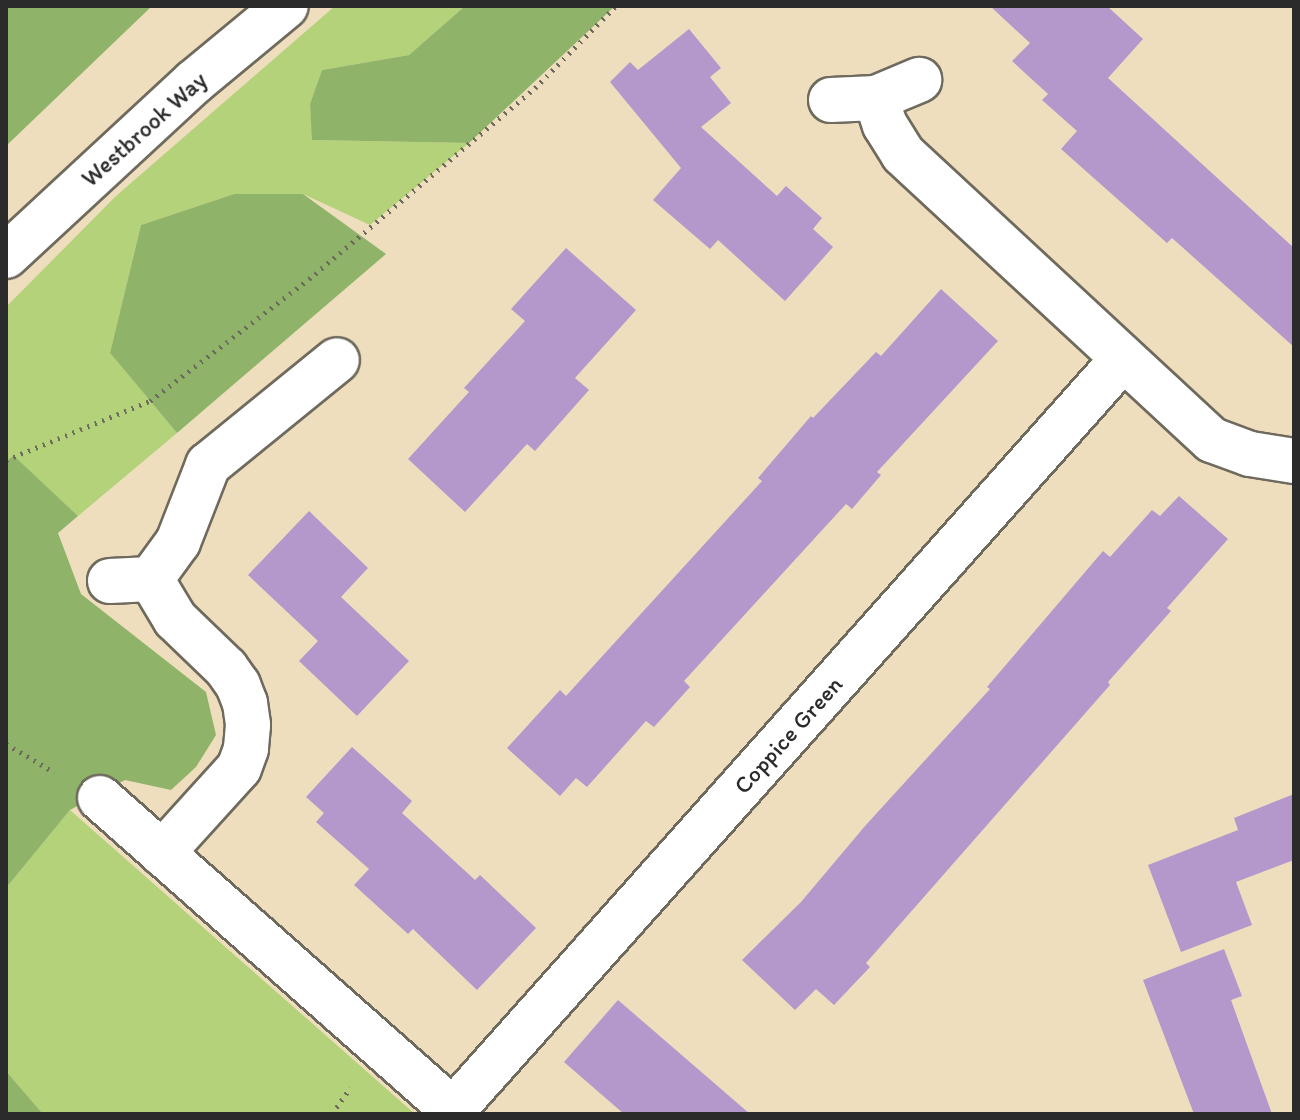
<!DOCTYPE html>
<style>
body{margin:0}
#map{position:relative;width:1300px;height:1120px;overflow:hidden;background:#eedebe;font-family:Itim,sans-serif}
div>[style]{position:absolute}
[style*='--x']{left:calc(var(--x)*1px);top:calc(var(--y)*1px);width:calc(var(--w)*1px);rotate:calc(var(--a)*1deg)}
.green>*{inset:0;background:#b4d279}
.forest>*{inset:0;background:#8fb469}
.building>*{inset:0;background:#b498cb}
.path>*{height:5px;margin-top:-2.5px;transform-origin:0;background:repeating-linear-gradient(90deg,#6f6a5e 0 2px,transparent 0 8px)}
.roads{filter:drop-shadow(2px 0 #6f6a5e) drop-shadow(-2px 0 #6f6a5e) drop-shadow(0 2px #6f6a5e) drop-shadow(0 -2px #6f6a5e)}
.minor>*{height:44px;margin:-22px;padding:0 22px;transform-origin:22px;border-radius:22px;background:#fff}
span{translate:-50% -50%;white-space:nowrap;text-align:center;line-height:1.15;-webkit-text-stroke:7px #fff;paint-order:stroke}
.street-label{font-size:24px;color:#2b2b2b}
.frame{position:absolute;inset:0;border:8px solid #2b2b2b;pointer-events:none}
</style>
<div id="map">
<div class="green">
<i style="clip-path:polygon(335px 6px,465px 6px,409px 55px,322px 70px,310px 104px,313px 140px,469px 143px,370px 225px,303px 194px,234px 194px,141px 225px,110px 353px,177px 433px,78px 516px,14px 457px,6px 461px,6px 307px,116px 196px)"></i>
<i style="clip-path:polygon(70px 810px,415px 1114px,43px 1114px,6px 1071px,6px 888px)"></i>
</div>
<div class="forest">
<i style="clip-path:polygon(6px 6px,152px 6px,6px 146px)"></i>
<i style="clip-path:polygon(465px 6px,615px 6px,469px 143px,312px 140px,310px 104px,322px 70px,409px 55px)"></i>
<i style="clip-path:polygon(234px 194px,303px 194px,386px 254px,177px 433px,110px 353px,141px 225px)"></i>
<i style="clip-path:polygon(14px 456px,78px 516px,58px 533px,81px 594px,206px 692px,216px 735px,196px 767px,171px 790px,125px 780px,70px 810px,6px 888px,6px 461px)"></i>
<i style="clip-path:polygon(6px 1071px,43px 1114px,6px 1114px)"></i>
</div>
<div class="building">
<i style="clip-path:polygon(990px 6px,1107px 6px,1143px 39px,1108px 78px,1294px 248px,1294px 347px,1172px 238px,1167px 243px,1061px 149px,1077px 131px,1042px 100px,1048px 94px,1012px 61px,1030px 43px)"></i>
<i style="clip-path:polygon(689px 29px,721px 68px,710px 77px,731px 103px,701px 127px,777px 196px,786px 186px,822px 218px,813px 229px,833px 247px,785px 301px,718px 240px,710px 249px,653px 200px,681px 168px,610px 82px,630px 62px,638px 70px)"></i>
<i style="clip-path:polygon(566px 248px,636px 310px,575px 378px,589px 390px,535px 451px,527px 444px,465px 512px,408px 459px,469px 392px,464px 388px,525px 321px,511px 309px)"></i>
<i style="clip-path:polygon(941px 289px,998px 341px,877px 472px,881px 475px,852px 509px,846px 504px,684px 681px,690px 687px,654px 727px,646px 721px,587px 787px,576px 778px,560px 796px,507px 748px,560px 690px,566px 696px,762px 481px,758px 478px,811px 416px,813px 418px,876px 352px,881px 356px)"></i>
<i style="clip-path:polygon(1179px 496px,1228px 539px,1167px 608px,1171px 611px,1108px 682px,1110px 685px,866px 963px,870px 967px,834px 1005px,816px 989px,795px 1010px,742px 960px,801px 902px,865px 826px,990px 689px,987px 687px,1103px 551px,1110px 557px,1152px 510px,1160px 516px)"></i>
<i style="clip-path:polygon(309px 511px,368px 568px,341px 597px,409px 661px,357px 716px,299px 661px,318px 641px,248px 575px)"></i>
<i style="clip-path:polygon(352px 747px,412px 801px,402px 813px,475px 880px,480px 875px,536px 928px,477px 990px,413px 929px,408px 934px,354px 885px,369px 869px,316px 822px,324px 813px,306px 797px)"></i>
<i style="clip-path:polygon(1294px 794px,1294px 860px,1236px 882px,1252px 925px,1181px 952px,1148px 865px,1238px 830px,1234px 818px)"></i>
<i style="clip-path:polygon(1224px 949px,1242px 996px,1231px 1000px,1272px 1114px,1194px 1114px,1143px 980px)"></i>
<i style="clip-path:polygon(618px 1000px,750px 1114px,624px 1114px,564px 1062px)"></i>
</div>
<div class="path">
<i style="--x:6;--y:460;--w:156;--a:-22.3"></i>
<i style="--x:150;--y:401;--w:200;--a:-37.5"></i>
<i style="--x:309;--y:279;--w:296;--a:-40.2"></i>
<i style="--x:535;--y:88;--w:115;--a:-45.4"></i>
<i style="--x:6;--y:744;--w:56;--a:30.3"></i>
<i style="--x:332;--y:1114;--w:32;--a:-55"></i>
</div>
<div class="roads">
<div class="minor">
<i style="--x:876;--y:98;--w:28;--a:72"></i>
<i style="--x:885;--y:125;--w:34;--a:58"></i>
<i style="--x:903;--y:154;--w:421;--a:42.8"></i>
<i style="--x:1212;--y:440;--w:40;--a:20.2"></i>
<i style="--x:1250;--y:454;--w:45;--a:9"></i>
<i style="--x:831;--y:100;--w:45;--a:-2.5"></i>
<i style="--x:876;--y:98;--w:47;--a:-22.7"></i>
<i style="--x:6;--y:256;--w:256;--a:-42.8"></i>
<i style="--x:194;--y:82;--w:119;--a:-39.6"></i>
<i style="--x:151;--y:579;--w:47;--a:59"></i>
<i style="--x:175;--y:619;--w:71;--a:43.9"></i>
<i style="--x:226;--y:668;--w:21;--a:55"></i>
<i style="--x:238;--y:685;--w:19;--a:69"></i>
<i style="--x:245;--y:703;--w:22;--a:82"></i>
<i style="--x:248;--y:725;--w:24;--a:95"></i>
<i style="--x:246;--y:749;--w:20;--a:110"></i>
<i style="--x:239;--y:768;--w:115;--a:132.2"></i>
<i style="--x:110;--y:581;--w:41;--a:-2.8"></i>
<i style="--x:151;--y:579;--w:46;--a:-53.9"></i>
<i style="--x:178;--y:542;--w:83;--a:-68.7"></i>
<i style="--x:208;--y:465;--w:166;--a:-39.1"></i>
<i style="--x:100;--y:798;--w:477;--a:41.5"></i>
<i style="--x:453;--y:1110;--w:1005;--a:-48.27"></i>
</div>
</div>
<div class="street-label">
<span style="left:144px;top:129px;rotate:-42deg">Westbrook Way</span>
<span style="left:788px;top:735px;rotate:-48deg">Coppice Green</span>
</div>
<div class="frame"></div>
</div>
